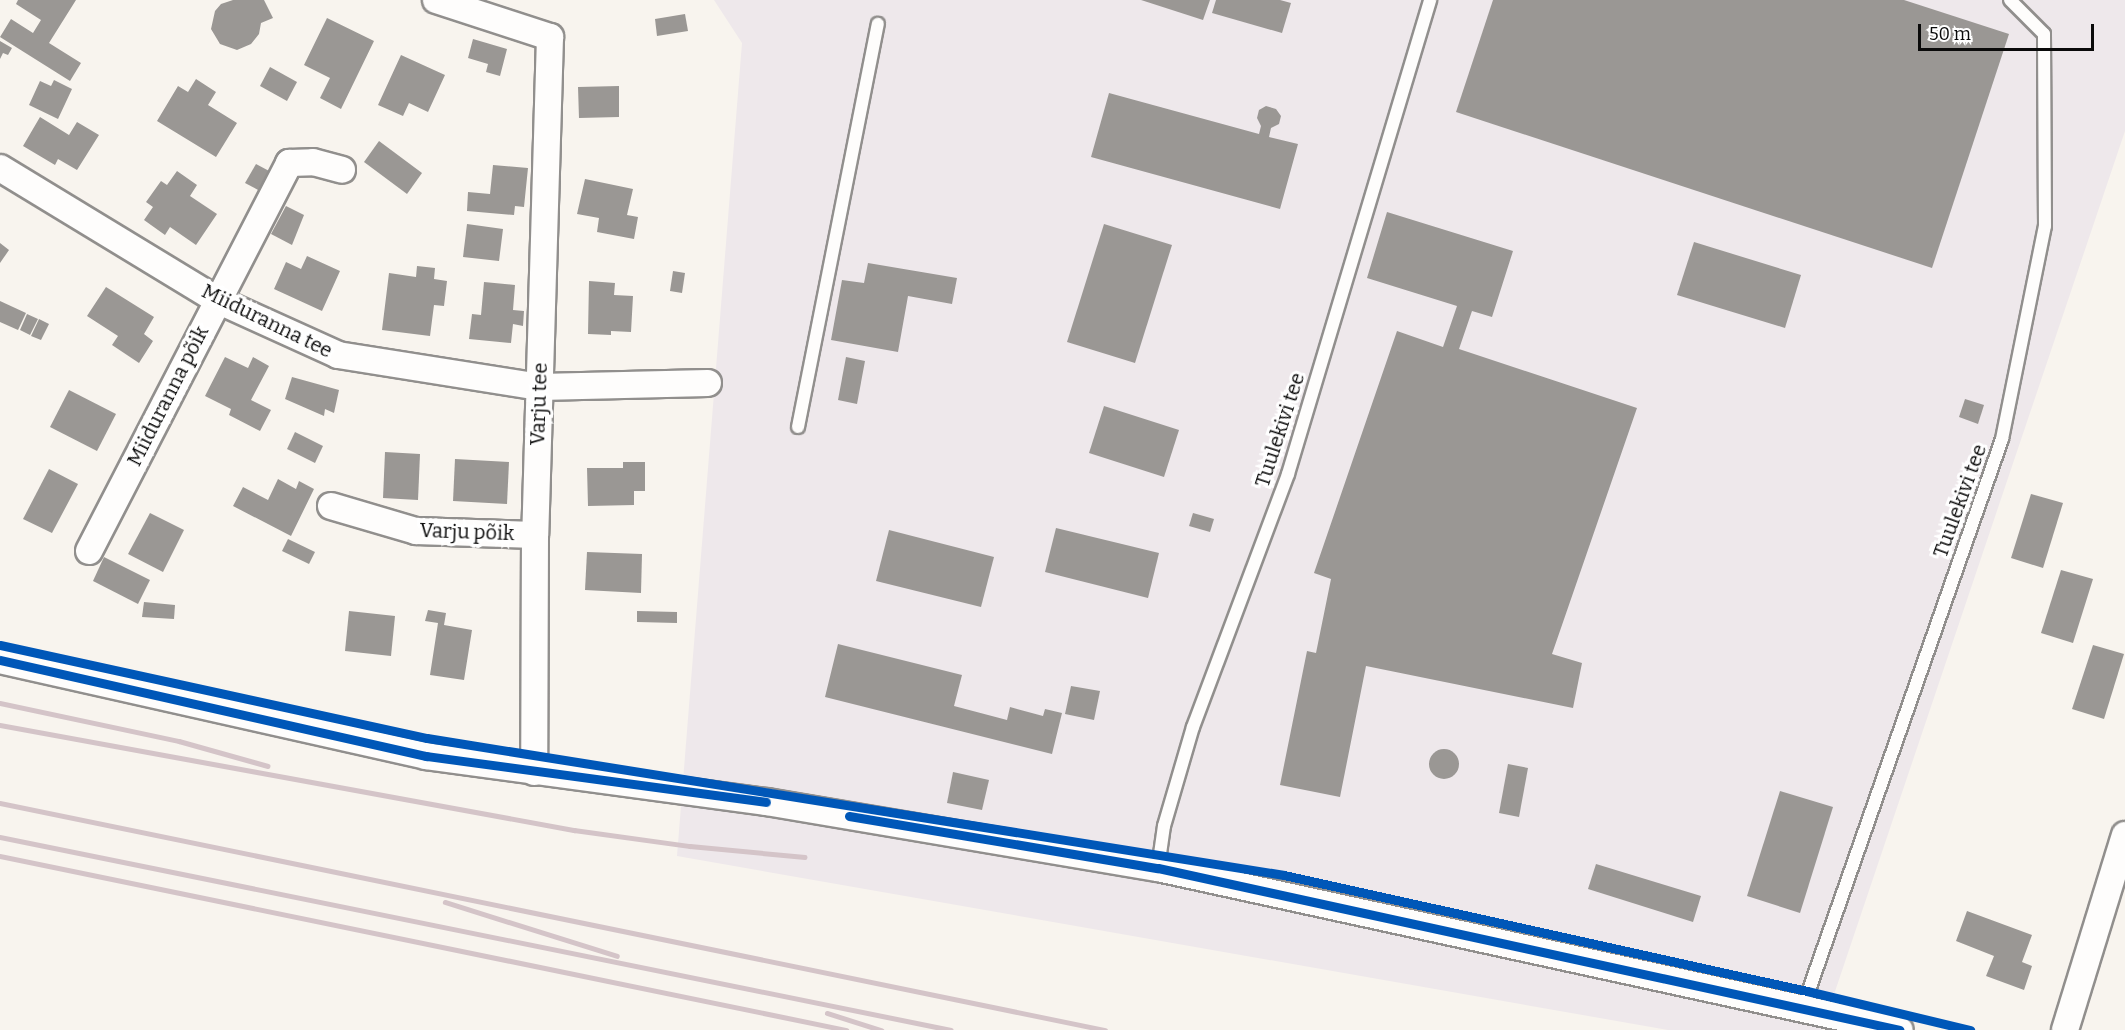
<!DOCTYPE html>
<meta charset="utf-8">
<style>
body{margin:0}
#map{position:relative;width:2125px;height:1030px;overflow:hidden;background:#f8f4ee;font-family:Bitter,serif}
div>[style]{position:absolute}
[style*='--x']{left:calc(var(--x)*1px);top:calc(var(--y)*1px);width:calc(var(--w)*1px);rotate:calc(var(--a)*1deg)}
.industrial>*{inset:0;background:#eee8eb}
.building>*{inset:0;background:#9a9794}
.round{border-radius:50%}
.roads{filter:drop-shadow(2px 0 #918f8d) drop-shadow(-2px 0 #918f8d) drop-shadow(0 2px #918f8d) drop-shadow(0 -2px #918f8d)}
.service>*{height:12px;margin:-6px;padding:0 6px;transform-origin:6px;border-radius:6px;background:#fefdfc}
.minor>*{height:26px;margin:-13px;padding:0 13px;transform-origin:13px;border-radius:13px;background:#fefdfc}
.rail>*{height:4.5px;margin:-2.25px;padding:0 2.25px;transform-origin:2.25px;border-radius:2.25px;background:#d4c4c8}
.cycleway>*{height:9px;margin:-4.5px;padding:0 4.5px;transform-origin:4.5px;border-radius:4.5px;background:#0057b8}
span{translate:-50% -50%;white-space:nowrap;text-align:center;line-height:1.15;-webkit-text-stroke:6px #fff;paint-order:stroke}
.street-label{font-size:20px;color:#0a0a0a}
.scale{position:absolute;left:1918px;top:24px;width:176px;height:27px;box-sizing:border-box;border:3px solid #0a0a0a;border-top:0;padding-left:8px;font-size:18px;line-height:21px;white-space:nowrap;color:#0a0a0a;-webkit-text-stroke:4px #fff;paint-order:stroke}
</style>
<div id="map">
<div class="industrial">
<i style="clip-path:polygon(714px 0,2125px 0,2125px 131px,1822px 1030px,1668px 1030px,677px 856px,742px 43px)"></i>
</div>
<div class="building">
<i style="clip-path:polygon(18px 0,76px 0,49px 43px,81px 63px,70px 81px,0 37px,11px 19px,33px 33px,41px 20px,16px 4px)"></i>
<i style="clip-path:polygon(233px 0,264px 0,273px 18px,261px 23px,259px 34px,251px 44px,237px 50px,220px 44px,211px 29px,215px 11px,221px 4px)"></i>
<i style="clip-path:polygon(1141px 0,1210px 0,1203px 20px)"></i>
<i style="clip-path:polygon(1216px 0,1280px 0,1291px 3px,1282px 33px,1212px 13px)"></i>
<i style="clip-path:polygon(1493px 0,1904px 0,2009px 34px,1932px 268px,1456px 112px)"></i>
<i style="clip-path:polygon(685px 14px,688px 31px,657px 36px,655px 19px)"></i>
<i style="clip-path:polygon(327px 18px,374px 41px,341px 109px,320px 98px,330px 78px,304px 65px)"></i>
<i style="clip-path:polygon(473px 39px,507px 49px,500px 76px,486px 72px,488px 64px,468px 58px)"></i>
<i style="clip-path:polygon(0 41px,12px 48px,8px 55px,3px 53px,0 59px)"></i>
<i style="clip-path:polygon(401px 55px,445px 75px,428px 112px,409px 103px,403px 116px,378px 105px)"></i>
<i style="clip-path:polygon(270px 67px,297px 82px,287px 101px,260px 86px)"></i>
<i style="clip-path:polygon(196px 79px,216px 92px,208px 105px,237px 123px,216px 157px,157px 121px,178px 86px,188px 92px)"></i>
<i style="clip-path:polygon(54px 80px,72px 89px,58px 119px,29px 105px,40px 81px,51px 86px)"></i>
<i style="clip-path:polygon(619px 86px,619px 117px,579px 118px,578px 87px)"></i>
<i style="clip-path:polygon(1109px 93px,1259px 134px,1261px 126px,1257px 118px,1259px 110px,1266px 106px,1276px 109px,1281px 116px,1279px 124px,1271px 128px,1269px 137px,1298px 144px,1280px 209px,1091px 157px)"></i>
<i style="clip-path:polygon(40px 117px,69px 135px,77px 122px,99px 135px,77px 170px,58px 159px,55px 165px,23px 146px)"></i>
<i style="clip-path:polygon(379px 141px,422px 173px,407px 194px,364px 162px)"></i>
<i style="clip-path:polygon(256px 164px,271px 172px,260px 191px,245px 183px)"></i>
<i style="clip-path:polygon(493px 165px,528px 168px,524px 207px,515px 206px,514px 215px,467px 211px,468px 192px,490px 194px)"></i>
<i style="clip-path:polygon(177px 171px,197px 185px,190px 196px,217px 214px,196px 245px,170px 227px,165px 235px,144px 220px,153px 207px,146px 202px,161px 181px,167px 185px)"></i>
<i style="clip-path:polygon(585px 179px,633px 189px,627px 215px,638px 217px,634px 239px,597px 232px,599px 218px,577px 214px)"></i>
<i style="clip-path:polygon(286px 206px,304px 215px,292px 245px,271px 234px)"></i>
<i style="clip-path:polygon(1387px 212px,1513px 251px,1492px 317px,1472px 311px,1459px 349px,1637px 408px,1552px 654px,1582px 663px,1573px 708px,1366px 666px,1340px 797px,1280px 785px,1307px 651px,1316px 653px,1331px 579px,1314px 573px,1397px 331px,1443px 347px,1457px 306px,1367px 278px)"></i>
<i style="clip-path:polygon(467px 224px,503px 229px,499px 261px,463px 257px)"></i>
<i style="clip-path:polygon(1104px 224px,1172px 245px,1135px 363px,1067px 342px)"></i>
<i style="clip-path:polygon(1694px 242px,1801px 275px,1785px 328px,1677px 295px)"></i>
<i style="clip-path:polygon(0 243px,9px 250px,0 263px)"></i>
<i style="clip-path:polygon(307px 256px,340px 271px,322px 311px,274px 289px,286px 262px,301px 269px)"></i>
<i style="clip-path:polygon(868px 263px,957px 278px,952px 304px,908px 296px,898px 352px,831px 340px,842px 280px,864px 283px)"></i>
<i style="clip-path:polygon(417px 266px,435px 268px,434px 279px,447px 281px,444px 306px,434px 305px,430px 336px,382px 330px,389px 273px,416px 277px)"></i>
<i style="clip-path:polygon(673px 271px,685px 273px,682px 293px,670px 291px)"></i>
<i style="clip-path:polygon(589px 281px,615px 283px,614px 295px,633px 296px,631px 332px,611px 331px,611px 335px,588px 334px)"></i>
<i style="clip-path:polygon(484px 282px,515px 285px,513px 310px,524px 311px,523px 326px,513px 324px,511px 343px,469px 339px,472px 314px,481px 315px)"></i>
<i style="clip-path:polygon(106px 287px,154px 317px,144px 334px,153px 341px,139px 363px,112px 345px,118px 336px,87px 316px)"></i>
<i style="clip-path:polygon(0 301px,26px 313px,18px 330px,0 322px)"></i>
<i style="clip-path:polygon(27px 314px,38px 319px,30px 335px,20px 330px)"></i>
<i style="clip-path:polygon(39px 319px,49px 324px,41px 340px,31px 336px)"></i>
<i style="clip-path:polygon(225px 357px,248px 368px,253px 357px,269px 366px,251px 400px,271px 410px,260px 431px,229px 415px,231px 409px,205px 396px)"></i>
<i style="clip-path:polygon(846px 357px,865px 361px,857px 404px,838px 400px)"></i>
<i style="clip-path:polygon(292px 377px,339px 390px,334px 413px,325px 409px,324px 416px,285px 399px)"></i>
<i style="clip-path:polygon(69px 390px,116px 414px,97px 451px,50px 427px)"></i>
<i style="clip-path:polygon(1965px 399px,1984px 405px,1978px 424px,1959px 417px)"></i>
<i style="clip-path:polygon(1104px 406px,1179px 430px,1164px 477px,1089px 453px)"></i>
<i style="clip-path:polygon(295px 432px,323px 446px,315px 463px,287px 449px)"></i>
<i style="clip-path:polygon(385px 452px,420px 454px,418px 500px,383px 498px)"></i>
<i style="clip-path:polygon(455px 459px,509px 462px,507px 504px,453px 501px)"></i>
<i style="clip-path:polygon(623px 462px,645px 462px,645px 491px,634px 491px,634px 505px,588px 506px,587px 468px,623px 468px)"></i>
<i style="clip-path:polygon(49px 469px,78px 484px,52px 533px,23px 519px)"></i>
<i style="clip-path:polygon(278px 479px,296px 489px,299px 481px,314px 489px,291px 536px,233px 506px,243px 487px,268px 500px)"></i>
<i style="clip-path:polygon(2031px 494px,2063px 503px,2043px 568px,2011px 558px)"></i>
<i style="clip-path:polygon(150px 513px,184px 530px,163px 572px,128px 554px)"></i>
<i style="clip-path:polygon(1193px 513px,1214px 519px,1210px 532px,1189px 526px)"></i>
<i style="clip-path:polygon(1056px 528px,1159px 553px,1148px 598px,1045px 572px)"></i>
<i style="clip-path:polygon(889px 530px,994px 557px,981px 607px,876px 581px)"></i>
<i style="clip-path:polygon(288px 539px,315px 552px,309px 564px,282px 551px)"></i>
<i style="clip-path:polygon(587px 552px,642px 554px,641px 593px,585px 590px)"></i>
<i style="clip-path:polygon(104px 557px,150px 580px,138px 604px,93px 581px)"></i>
<i style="clip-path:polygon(2061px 570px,2093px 579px,2073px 643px,2041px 633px)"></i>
<i style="clip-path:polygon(144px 602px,175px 605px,174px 619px,142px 617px)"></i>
<i style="clip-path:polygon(428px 610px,446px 613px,444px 625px,472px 630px,464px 680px,430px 675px,438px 623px,425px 621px)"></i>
<i style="clip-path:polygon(349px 611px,395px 616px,391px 656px,345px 651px)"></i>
<i style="clip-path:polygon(637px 611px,677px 612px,677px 623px,637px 622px)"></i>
<i style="clip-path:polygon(838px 644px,962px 675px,954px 706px,1007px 720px,1010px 707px,1043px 716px,1045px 709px,1062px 713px,1052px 754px,825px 697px)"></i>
<i style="clip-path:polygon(2093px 645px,2124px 654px,2104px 719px,2072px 709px)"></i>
<i style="clip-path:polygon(1071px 686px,1100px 691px,1094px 720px,1065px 714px)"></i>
<i class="round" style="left:1429px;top:749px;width:30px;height:30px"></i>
<i style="clip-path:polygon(1508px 764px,1528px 768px,1519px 817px,1499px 813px)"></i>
<i style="clip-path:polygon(953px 772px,989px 780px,982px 810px,947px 803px)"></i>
<i style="clip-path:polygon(1780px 791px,1833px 807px,1800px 913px,1747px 896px)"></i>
<i style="clip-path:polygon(1596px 864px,1701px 896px,1693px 922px,1588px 889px)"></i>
<i style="clip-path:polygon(1967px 911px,2032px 935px,2022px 962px,2032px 966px,2024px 990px,1986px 976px,1994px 956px,1956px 941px)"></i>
</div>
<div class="roads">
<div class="service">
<i style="--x:798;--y:427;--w:411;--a:-78.8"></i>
<i style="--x:1158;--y:868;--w:42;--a:-81.9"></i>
<i style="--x:1164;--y:826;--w:103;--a:-73.7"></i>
<i style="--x:1193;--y:727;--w:270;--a:-69.4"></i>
<i style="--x:1288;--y:474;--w:495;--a:-73.3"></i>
<i style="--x:1803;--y:1007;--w:602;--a:-70.69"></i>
<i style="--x:2002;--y:439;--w:217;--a:-78.6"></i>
<i style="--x:2045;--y:226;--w:192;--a:-90.3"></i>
<i style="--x:2044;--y:34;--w:48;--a:-135"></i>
</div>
<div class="minor">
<i style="--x:436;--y:0;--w:120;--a:18"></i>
<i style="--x:550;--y:37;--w:498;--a:91.7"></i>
<i style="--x:535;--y:535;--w:237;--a:90.2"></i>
<i style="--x:0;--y:168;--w:254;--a:31.3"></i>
<i style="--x:217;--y:300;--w:133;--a:24.4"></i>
<i style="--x:338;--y:355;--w:205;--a:9"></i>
<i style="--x:540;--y:387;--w:168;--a:-1.4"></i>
<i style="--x:331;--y:506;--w:89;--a:16.4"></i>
<i style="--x:416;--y:531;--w:119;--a:1.9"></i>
<i style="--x:89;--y:551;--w:437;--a:-62.7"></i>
<i style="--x:289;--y:163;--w:24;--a:-2"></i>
<i style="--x:313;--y:162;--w:30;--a:15"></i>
<i style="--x:0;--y:660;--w:437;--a:12.7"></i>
<i style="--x:426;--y:756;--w:344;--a:7.7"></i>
<i style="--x:767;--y:802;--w:397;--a:9.6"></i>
<i style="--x:1158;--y:868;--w:759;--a:12.32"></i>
<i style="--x:2065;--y:1030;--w:204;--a:-72.9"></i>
</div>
</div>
<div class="rail">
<i style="--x:0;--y:703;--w:183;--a:12"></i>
<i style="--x:179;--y:741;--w:92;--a:15.7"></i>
<i style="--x:0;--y:725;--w:584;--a:10.37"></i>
<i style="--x:574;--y:830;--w:117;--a:7.9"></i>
<i style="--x:690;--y:846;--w:115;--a:5.5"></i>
<i style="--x:0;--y:803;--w:1128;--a:11.61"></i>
<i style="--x:0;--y:837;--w:970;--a:11.47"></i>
<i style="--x:0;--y:856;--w:864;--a:11.62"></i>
<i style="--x:445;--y:902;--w:180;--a:17.4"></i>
<i style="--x:827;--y:1013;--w:57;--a:17.5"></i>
</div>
<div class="cycleway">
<i style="--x:0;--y:645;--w:437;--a:12.3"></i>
<i style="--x:427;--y:738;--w:868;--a:9.08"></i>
<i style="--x:1284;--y:875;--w:536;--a:12.51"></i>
<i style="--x:1807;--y:991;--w:168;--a:13.5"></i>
<i style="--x:0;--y:660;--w:437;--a:12.7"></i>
<i style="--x:426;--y:756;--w:343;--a:7.7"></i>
<i style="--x:849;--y:816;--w:313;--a:9.6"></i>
<i style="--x:1158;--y:868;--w:759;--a:12.32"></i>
</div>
<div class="street-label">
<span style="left:267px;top:321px;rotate:26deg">Miiduranna tee</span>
<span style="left:168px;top:396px;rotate:-63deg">Miiduranna põik</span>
<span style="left:539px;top:404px;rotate:-88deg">Varju tee</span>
<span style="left:1280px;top:430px;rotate:-72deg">Tuulekivi tee</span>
<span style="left:1960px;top:501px;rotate:-70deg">Tuulekivi tee</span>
<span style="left:467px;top:532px;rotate:2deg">Varju põik</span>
</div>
<div class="scale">50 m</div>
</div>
